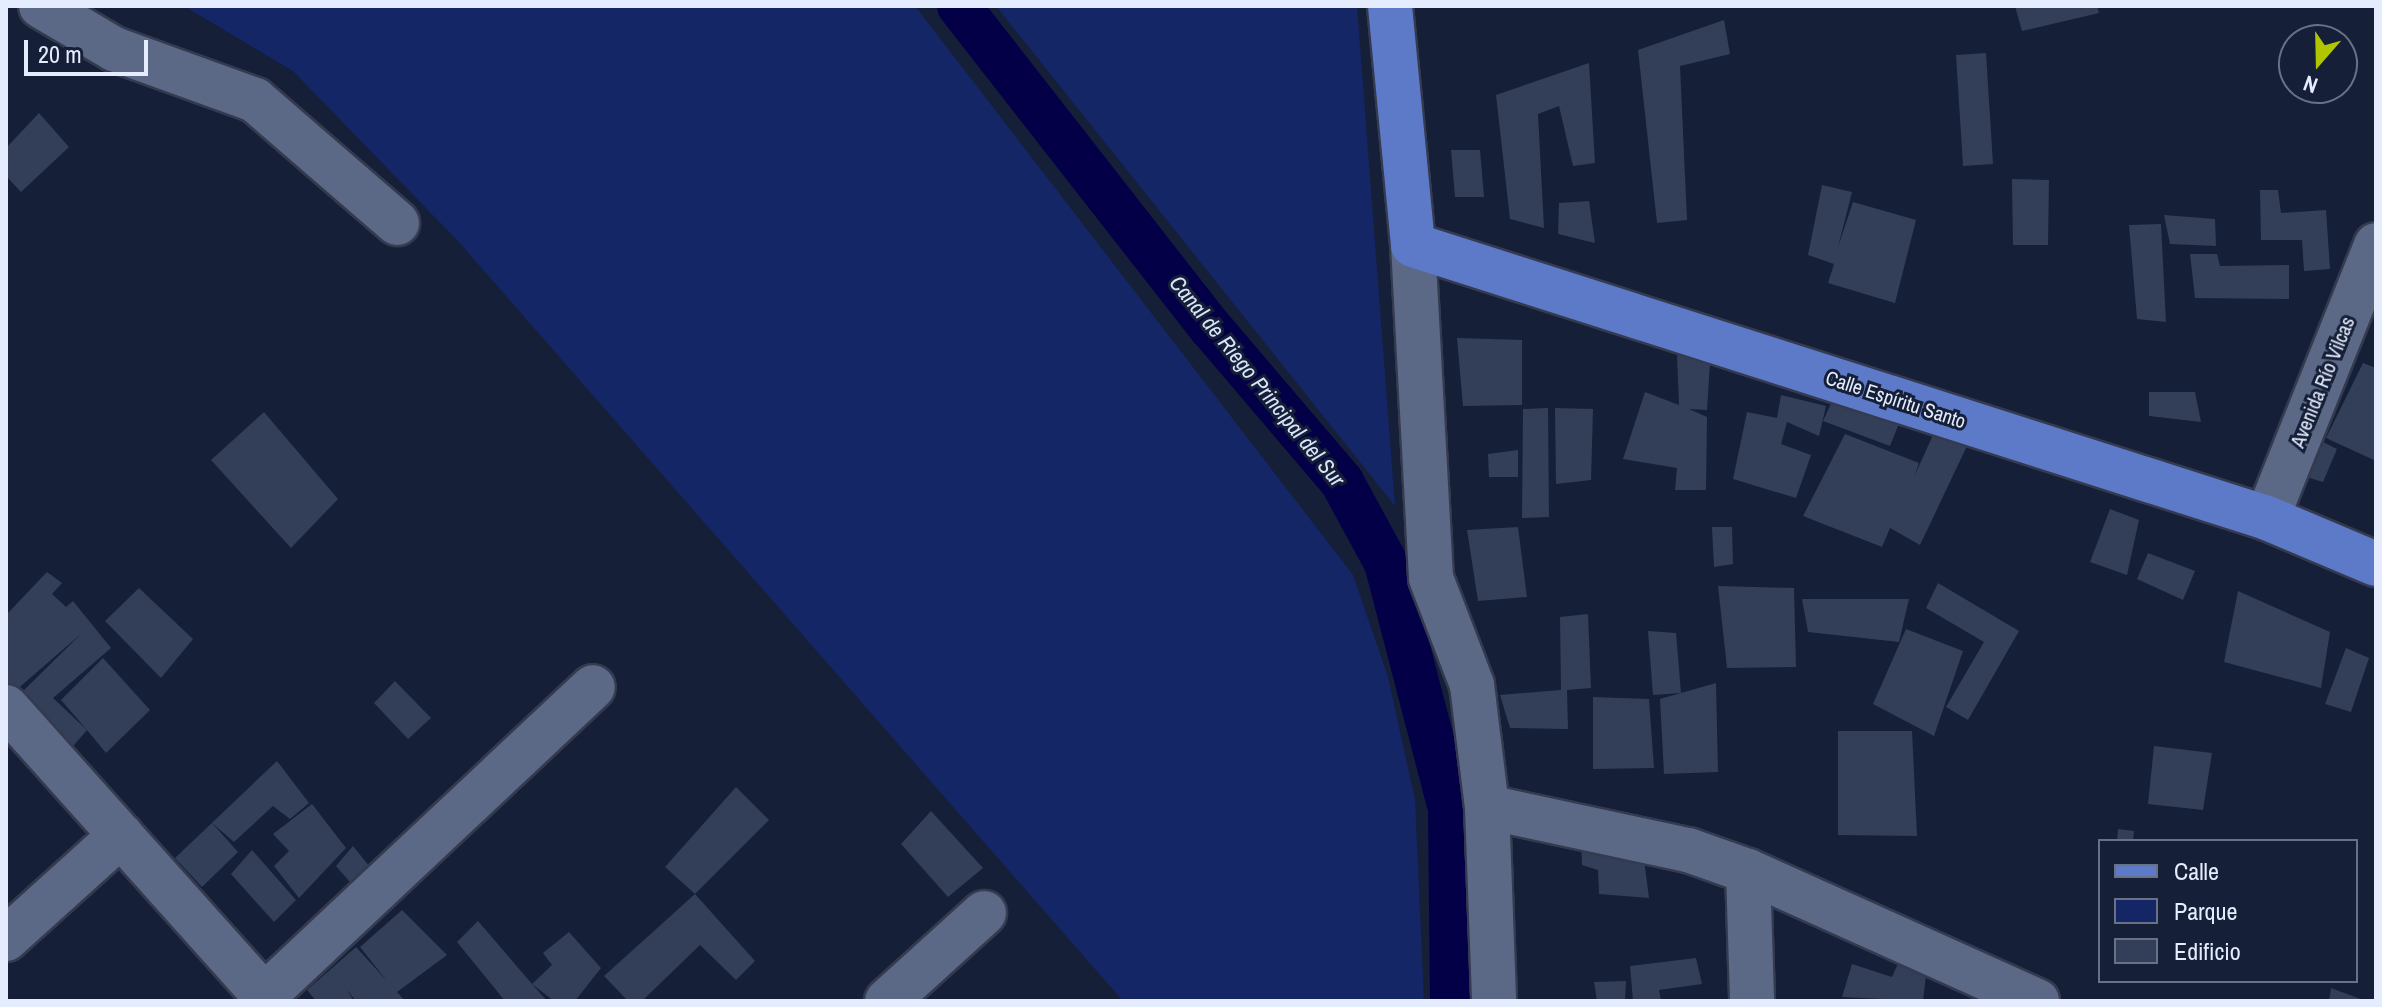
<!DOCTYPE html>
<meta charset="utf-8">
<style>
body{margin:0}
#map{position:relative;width:2382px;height:1007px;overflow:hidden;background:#151f37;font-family:"Archivo Narrow",sans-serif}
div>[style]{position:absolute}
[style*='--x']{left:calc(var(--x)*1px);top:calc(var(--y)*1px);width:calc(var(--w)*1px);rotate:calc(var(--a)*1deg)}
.green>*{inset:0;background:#142665}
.canal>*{height:44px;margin:-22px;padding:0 22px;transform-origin:22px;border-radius:22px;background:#030048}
.building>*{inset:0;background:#333e59}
.roads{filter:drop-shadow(2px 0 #343a4f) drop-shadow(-2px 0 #343a4f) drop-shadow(0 2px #343a4f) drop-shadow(0 -2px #343a4f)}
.minor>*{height:44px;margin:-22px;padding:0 22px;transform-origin:22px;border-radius:22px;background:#5c6986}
.major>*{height:44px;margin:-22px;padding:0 22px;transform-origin:22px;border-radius:22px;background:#5d7ac9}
span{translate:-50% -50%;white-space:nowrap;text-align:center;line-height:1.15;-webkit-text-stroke:6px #151f37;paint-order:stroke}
.street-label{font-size:20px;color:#e4ecfd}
.water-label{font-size:22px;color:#dbe5fa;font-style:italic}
.frame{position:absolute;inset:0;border:8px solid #e4ecfd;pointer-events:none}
.legend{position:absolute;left:2098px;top:839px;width:260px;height:144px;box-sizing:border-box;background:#151f37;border:2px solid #687186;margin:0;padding:10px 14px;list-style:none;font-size:24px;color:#e4ecfd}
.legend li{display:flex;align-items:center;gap:16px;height:40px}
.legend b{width:40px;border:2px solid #687186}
.north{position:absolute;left:2278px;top:24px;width:80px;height:80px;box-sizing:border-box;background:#151f37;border:2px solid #687186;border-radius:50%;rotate:200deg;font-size:22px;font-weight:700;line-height:32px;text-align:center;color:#e4ecfd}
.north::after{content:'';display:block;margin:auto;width:28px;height:36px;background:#b1c500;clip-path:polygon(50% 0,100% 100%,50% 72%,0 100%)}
.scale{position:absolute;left:24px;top:40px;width:124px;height:36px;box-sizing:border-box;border:4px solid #e4ecfd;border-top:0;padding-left:10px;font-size:24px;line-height:28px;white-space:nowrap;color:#e4ecfd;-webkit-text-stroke:6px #151f37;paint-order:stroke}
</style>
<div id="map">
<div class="green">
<i style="clip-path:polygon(184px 6px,915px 6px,1353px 575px,1388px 677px,1415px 800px,1424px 1001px,1123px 1001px,457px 240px,293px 71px)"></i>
<i style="clip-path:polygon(996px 6px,1357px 6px,1395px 506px)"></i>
</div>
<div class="canal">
<i style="--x:959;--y:6;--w:409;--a:52"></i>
<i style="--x:1211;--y:328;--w:202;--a:49.6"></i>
<i style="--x:1342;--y:482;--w:92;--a:61.5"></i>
<i style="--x:1386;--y:563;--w:254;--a:75.4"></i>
<i style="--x:1450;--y:809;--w:192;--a:89.4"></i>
</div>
<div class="building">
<i style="clip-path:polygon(2015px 6px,2097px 6px,2099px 13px,2022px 31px)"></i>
<i style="clip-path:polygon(1724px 20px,1730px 54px,1680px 66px,1687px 220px,1657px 223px,1638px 50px)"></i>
<i style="clip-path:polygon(1986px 53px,1993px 164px,1963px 166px,1956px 55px)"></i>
<i style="clip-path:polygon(1589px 63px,1595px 163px,1573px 166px,1559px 106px,1538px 114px,1544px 228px,1510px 219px,1496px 95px)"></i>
<i style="clip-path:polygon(39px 113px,69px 147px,21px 192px,6px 176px,6px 148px)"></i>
<i style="clip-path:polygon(1451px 150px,1480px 150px,1484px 197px,1455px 197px)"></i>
<i style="clip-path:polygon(2012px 179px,2049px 180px,2048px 245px,2013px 245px)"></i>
<i style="clip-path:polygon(1822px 185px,1852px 192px,1838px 247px,1853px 202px,1916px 220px,1895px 303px,1828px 283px,1834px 264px,1808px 255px)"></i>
<i style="clip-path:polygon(2260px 190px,2278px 190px,2281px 213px,2326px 210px,2330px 269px,2304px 271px,2302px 240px,2261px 240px)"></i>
<i style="clip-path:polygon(1589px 201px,1595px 243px,1558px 234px,1559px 203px)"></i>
<i style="clip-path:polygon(2164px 215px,2215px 219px,2216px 246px,2170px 244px)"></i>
<i style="clip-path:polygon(2161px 224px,2166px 322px,2137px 319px,2129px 225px)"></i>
<i style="clip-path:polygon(2190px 254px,2217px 254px,2220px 266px,2289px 265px,2289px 299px,2195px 298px)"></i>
<i style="clip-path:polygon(1457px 338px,1522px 340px,1522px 405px,1463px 406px)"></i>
<i style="clip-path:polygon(1677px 355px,1710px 363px,1707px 410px,1689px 409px,1707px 417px,1706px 490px,1675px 490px,1677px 468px,1623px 459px,1645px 392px,1679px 405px)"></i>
<i style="clip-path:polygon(2363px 363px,2376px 368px,2376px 461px,2326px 438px)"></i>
<i style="clip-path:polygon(2149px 392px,2195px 392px,2201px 422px,2149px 416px)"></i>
<i style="clip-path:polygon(1781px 395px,1826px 406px,1819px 436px,1787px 422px,1781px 444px,1811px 455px,1796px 498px,1733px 479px,1747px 412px,1777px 418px)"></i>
<i style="clip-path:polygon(1834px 397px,1900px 421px,1890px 446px,1823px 421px)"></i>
<i style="clip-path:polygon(1548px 408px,1549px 517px,1522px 518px,1523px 409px)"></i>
<i style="clip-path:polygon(1555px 408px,1593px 409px,1591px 480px,1556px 484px)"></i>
<i style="clip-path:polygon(264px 412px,338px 499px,291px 548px,211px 460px)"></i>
<i style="clip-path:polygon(1845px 434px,1919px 463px,1914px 477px,1933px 435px,1967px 446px,1920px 545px,1890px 528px,1882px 547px,1803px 516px)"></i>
<i style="clip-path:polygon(2311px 436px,2337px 449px,2323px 482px,2296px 474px)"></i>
<i style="clip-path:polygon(1518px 450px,1518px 477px,1489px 477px,1488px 454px)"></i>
<i style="clip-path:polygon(2110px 509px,2139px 520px,2127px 575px,2090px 562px)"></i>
<i style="clip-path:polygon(1518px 527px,1527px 597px,1478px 601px,1467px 530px)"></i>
<i style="clip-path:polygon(1712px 527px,1732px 527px,1733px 564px,1714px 567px)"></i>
<i style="clip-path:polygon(2148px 553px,2195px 571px,2183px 600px,2137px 579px)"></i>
<i style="clip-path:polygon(47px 572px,62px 583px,52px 594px,66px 607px,73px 601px,111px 648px,53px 698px,87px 730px,61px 700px,103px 658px,150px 710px,106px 753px,87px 730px,69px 751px,21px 693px,82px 633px,14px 692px,6px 681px,6px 615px)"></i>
<i style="clip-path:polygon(1938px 583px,2019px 631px,1968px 720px,1946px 707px,1984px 642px,1926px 608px)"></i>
<i style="clip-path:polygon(1718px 586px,1794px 588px,1796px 667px,1727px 668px)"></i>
<i style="clip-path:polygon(139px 588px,193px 639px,161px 678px,105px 621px)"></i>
<i style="clip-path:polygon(2238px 591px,2330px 632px,2321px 688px,2224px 662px)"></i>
<i style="clip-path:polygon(1802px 599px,1909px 599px,1899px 642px,1808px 632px)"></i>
<i style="clip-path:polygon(1588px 614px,1591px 688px,1567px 690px,1568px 729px,1510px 728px,1500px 695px,1561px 690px,1560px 617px)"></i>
<i style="clip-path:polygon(1906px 629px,1963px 651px,1934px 736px,1873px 704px)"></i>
<i style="clip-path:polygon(1648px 631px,1676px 633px,1681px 693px,1653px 695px)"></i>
<i style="clip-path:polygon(2346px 648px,2369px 658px,2351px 712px,2325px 704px)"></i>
<i style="clip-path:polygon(395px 681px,431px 718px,408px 739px,374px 703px)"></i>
<i style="clip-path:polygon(1716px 683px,1718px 772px,1664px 774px,1660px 699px)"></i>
<i style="clip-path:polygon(1593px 697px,1649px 699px,1654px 768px,1593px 769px)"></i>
<i style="clip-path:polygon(1838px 731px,1912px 731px,1917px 836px,1838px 835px)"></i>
<i style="clip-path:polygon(2154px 746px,2212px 753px,2203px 810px,2148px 804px)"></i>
<i style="clip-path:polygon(277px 761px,309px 803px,290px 819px,273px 806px,234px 842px,212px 823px,238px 852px,202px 887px,175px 858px)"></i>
<i style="clip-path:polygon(736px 787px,769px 820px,695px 894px,665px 867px)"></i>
<i style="clip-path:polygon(312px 804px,346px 848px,299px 898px,274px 866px,289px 851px,273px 834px)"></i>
<i style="clip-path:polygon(931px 811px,983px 868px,948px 897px,901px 844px)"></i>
<i style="clip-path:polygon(2118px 829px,2134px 831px,2133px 841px,2117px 841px)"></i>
<i style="clip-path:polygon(1581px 836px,1643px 852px,1649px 898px,1599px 894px,1598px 870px,1582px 865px)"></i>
<i style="clip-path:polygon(353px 846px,374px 872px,356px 889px,336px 866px)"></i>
<i style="clip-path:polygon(252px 850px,296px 900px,274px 922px,231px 874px)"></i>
<i style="clip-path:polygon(695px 894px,755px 961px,736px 980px,700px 945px,642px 1001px,628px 1001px,604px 976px)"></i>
<i style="clip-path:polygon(402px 910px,447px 955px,397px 992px,405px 1001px,356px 1001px,347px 990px,354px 1001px,316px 1001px,307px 990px,356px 947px,387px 981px,360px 947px)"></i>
<i style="clip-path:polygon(478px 921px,532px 984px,547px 1001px,505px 1001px,457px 942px)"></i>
<i style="clip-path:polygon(569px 932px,601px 968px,575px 1001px,554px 1001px,532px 984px,552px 965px,543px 953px)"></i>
<i style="clip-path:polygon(1696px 958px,1702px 984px,1659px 990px,1661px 1001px,1633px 1001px,1630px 966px)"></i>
<i style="clip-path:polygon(1900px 959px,1927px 967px,1923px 1001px,1842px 997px,1852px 964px,1892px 977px)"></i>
<i style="clip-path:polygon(1626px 981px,1625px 1001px,1597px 1001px,1594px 982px)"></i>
<i style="clip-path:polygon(2331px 988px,2366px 1001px,2329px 1001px)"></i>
</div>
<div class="roads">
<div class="minor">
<i style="--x:41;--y:6;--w:85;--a:30.5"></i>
<i style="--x:114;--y:49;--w:150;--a:19.9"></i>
<i style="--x:255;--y:100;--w:188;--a:40.9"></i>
<i style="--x:1413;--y:245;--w:333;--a:86.9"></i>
<i style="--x:1431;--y:578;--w:115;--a:69"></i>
<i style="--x:1472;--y:685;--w:123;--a:83"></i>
<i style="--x:1487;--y:807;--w:194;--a:87.9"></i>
<i style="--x:2267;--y:518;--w:294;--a:-68.2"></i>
<i style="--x:6;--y:707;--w:394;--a:48.2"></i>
<i style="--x:1487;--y:807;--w:206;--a:12.1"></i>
<i style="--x:1688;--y:850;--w:64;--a:19.3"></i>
<i style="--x:1748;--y:871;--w:317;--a:24.2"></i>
<i style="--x:1748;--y:871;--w:130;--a:88.2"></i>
<i style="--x:6;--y:939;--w:155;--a:-42.1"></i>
<i style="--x:264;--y:996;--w:451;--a:-43.2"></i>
<i style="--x:887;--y:1001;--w:131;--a:-42.2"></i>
</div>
<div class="major">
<i style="--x:1390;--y:6;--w:240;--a:84.5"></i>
<i style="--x:1413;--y:245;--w:897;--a:17.73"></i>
<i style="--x:2267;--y:518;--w:118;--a:22.9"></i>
</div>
</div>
<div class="street-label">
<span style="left:2322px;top:382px;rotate:-68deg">Avenida Río Vilcas</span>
<span style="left:1896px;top:399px;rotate:18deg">Calle Espíritu Santo</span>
</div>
<div class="water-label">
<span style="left:1257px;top:381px;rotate:51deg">Canal de Riego Principal del Sur</span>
</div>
<div class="frame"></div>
<ul class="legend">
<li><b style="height:10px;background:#5d7ac9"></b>Calle</li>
<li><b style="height:22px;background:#142665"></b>Parque</li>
<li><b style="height:22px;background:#333e59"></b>Edificio</li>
</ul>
<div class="north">N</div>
<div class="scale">20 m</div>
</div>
